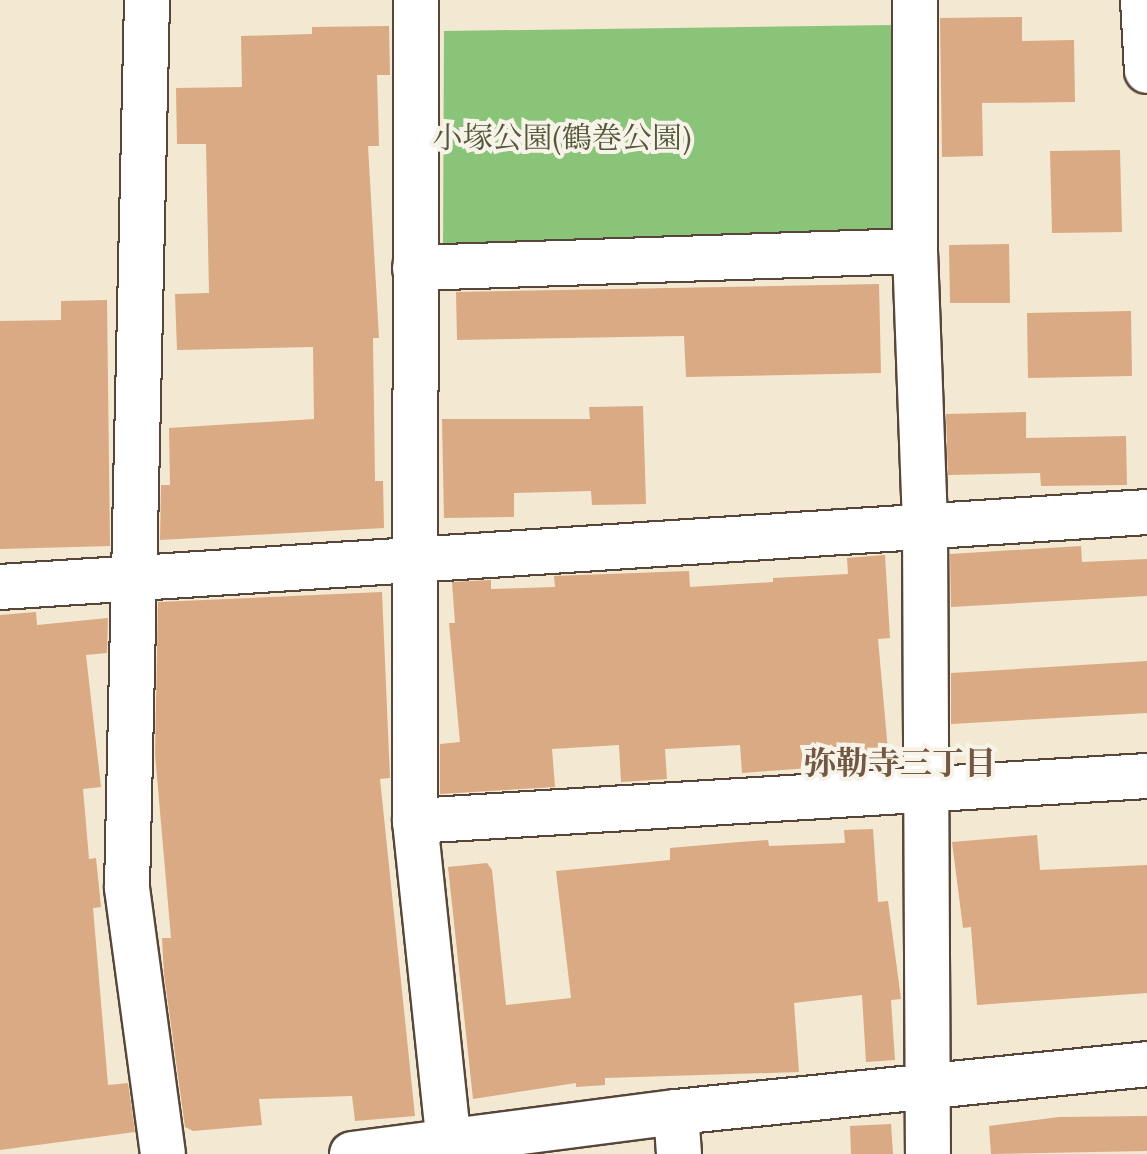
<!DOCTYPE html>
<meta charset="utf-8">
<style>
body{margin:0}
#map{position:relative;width:1147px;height:1154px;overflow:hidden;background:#f3e8d1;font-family:"EB Garamond","Noto Serif JP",serif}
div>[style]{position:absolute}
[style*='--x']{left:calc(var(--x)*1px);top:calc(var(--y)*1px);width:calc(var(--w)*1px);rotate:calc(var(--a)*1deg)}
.green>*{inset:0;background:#89c479}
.building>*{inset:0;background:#d9aa84}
.roads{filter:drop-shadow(2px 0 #574639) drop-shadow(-2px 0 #574639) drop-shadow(0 2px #574639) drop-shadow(0 -2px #574639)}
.minor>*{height:44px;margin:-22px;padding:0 22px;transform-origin:22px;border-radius:22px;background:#fff}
span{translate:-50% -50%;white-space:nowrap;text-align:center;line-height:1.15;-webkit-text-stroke:8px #f7f3e8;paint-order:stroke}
.park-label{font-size:30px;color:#525839}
.neighbourhood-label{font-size:32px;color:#725742;font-weight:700}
</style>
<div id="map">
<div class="green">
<i style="clip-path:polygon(893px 25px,896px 232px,443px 253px,444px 31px)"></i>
</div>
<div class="building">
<i style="clip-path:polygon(1022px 17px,1022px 41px,1074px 40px,1075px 102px,982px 103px,983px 156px,942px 157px,940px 18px)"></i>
<i style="clip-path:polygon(389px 26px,390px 75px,377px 75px,379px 146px,368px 146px,379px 338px,373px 338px,375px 481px,383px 481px,384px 528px,160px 540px,161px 485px,170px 485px,169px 428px,314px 419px,313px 347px,177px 350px,175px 294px,209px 293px,206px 144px,177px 144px,176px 88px,242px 87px,241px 36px,312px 34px,312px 27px)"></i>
<i style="clip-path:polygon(1120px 150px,1122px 232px,1052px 233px,1050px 151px)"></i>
<i style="clip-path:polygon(1009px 244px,1010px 303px,950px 303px,949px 245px)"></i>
<i style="clip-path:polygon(879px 284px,881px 373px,686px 377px,684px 336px,457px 340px,456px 292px)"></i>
<i style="clip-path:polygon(107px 300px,110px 546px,0 549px,0 321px,61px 320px,61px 301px)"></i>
<i style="clip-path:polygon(1131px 311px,1132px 376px,1028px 378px,1027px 313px)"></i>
<i style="clip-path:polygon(643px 406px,646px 504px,592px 505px,591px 491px,514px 493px,514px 517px,444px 518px,442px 419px,590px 419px,589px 407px)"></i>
<i style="clip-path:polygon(1026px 412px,1026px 438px,1126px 436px,1127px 485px,1041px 486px,1040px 473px,948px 475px,946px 414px)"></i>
<i style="clip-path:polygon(1081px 546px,1082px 562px,1147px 559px,1147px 596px,951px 607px,950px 554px)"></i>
<i style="clip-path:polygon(885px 555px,890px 638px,878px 639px,889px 762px,742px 773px,740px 745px,665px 749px,667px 779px,621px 782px,619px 745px,552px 749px,555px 787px,440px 794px,440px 744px,460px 742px,449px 623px,455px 623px,452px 582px,491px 580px,491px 589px,555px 587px,554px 576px,689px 571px,690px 587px,773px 582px,773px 578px,848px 574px,847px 558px)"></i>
<i style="clip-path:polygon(382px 592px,390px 778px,380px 779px,415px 1116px,355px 1121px,352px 1096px,259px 1099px,262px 1125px,193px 1131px,185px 1127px,164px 974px,162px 938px,171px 938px,155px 754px,158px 602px)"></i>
<i style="clip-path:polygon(36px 612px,37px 625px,108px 618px,107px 653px,86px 655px,101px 787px,83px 789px,89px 859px,96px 858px,101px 907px,93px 908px,108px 1085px,128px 1083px,135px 1132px,0 1150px,0 615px)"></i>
<i style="clip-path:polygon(1147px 661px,1147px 713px,951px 724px,951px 673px)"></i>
<i style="clip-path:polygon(873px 829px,878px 902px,888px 901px,901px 999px,891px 1000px,895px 1060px,866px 1062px,862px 995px,794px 1003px,799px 1072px,605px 1078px,605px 1085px,576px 1087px,576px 1083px,473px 1099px,448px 867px,487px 863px,492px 870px,506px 1005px,571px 998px,556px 871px,670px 860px,670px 848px,739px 842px,768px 840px,769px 846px,845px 843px,844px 830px)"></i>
<i style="clip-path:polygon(1037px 835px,1040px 870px,1147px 865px,1147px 993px,977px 1005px,971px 927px,963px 928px,952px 842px)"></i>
<i style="clip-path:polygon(1147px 1116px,1147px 1151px,991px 1154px,989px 1126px,1059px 1117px)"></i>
<i style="clip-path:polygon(891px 1124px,893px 1154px,851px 1154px,850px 1126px)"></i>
</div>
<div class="roads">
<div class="minor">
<i style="--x:147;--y:0;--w:888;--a:91.29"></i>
<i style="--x:127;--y:888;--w:268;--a:82.3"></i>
<i style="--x:416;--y:0;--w:821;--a:90.07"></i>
<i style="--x:415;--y:821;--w:335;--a:84"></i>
<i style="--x:915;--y:0;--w:251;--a:90"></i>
<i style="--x:915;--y:251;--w:276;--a:87.9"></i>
<i style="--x:925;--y:527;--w:627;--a:89.73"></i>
<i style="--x:1143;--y:0;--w:71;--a:86.8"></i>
<i style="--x:415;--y:268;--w:500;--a:-1.95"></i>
<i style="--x:0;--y:587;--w:1149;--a:-3.74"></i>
<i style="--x:415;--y:821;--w:733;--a:-3.52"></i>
<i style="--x:676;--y:1112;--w:42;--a:85.9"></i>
<i style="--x:352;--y:1154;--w:327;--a:-7.4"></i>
<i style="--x:676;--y:1112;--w:473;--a:-5.8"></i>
</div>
</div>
<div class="park-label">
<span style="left:562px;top:138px">小塚公園(鶴巻公園)</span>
</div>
<div class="neighbourhood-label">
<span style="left:900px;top:763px">弥勒寺三丁目</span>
</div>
</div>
